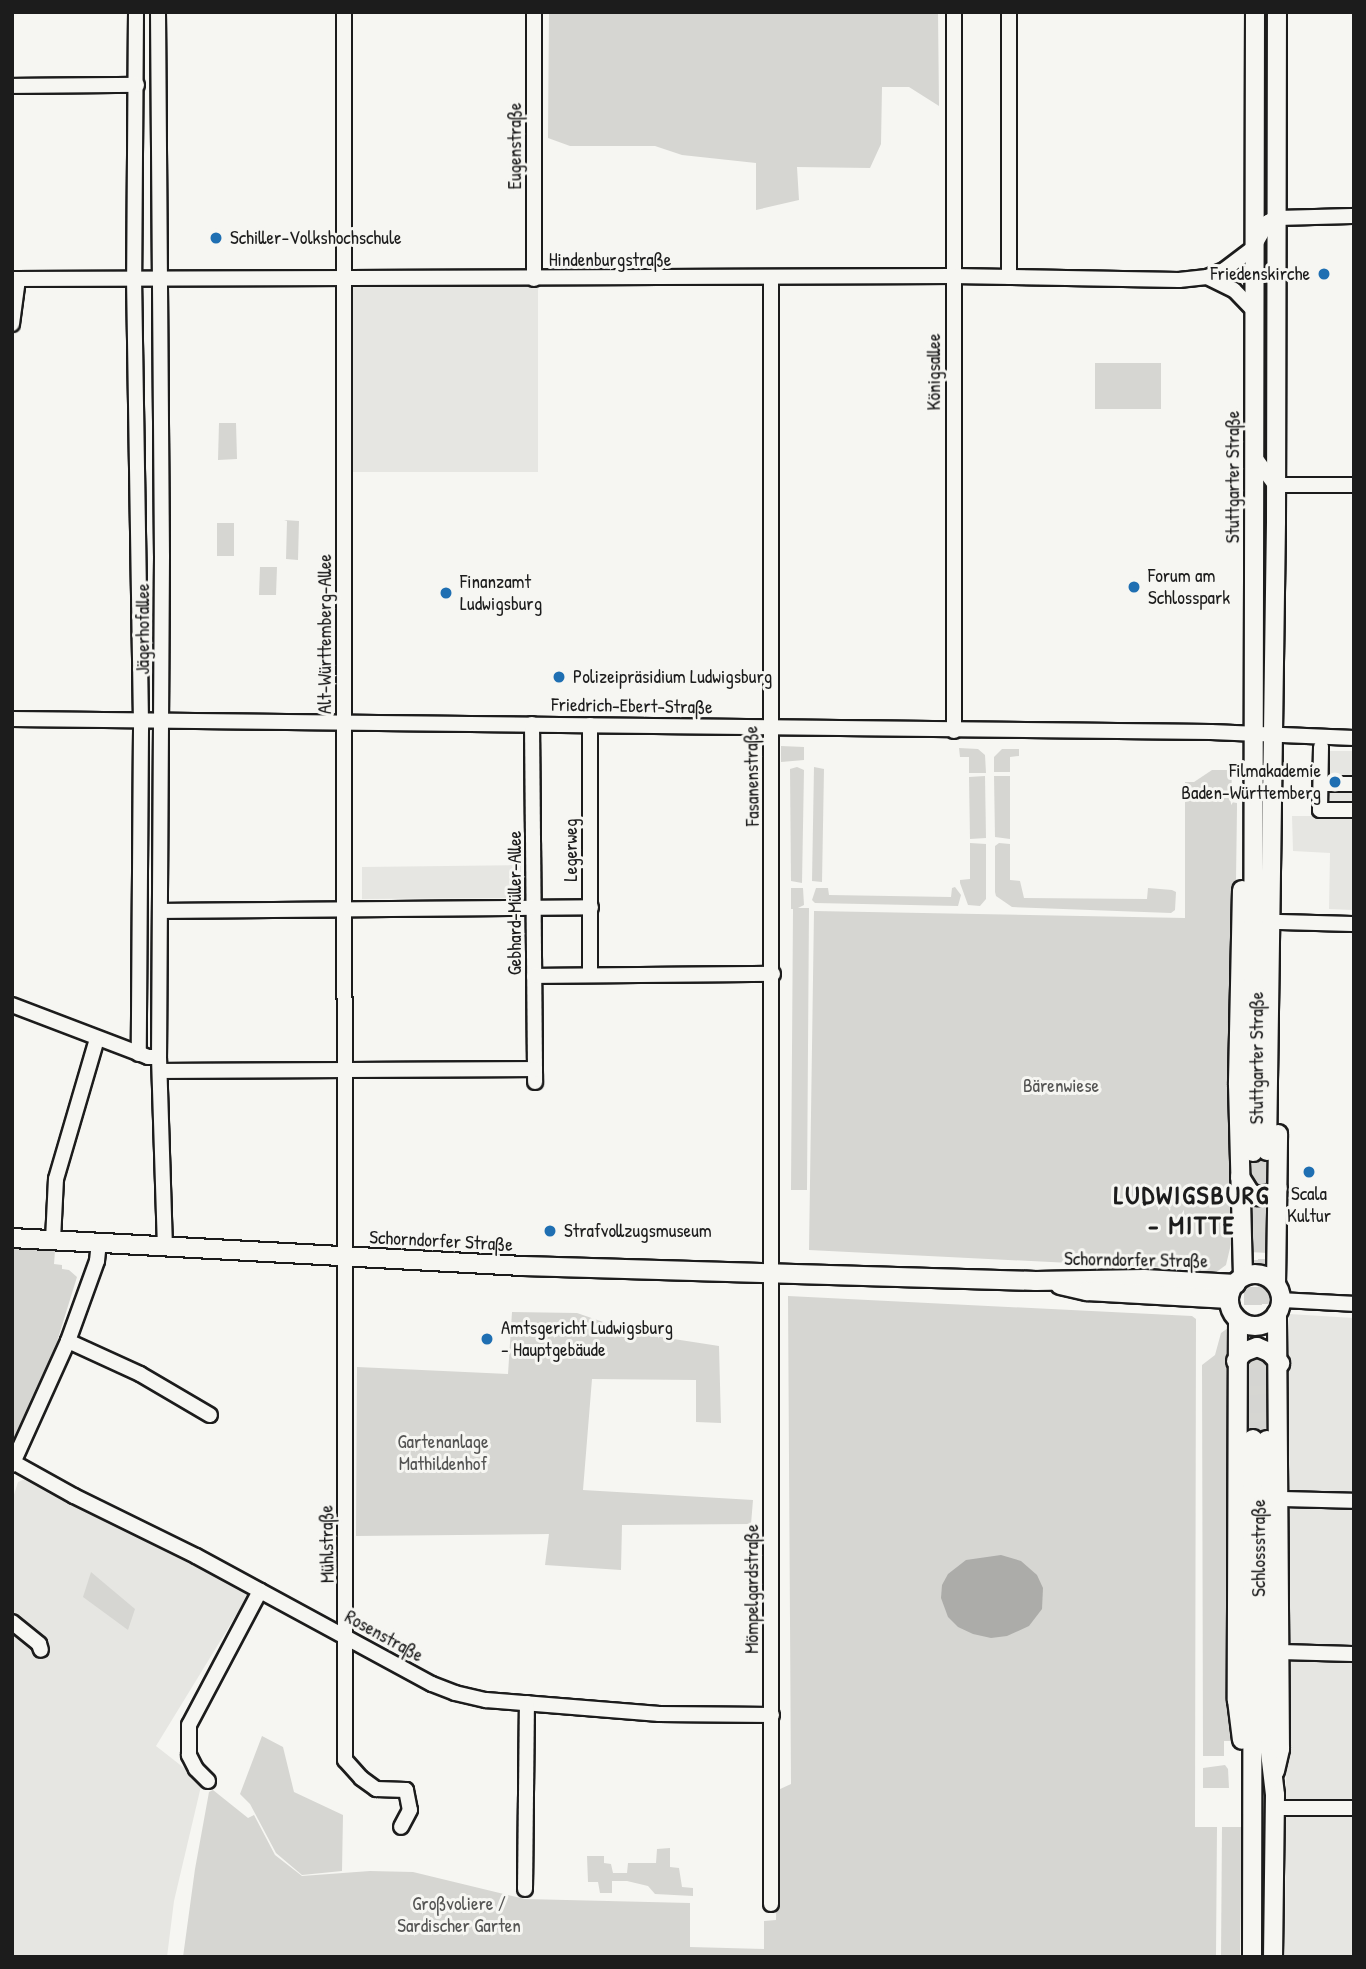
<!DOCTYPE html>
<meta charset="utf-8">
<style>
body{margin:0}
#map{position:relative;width:1366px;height:1969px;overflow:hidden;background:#f6f6f2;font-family:"Patrick Hand",sans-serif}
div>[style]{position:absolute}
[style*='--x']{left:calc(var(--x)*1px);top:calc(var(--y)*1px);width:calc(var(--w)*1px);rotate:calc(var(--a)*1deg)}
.built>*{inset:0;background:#e6e6e2}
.green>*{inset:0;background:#d6d6d2}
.water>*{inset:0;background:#acaca9}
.major-tunnel>*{height:18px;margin-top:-9px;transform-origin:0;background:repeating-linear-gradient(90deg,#d5d5d2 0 18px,transparent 0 27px)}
.roads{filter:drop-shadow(2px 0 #1c1c1c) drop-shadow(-2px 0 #1c1c1c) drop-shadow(0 2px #1c1c1c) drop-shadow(0 -2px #1c1c1c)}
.minor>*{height:14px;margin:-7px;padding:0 7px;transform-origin:7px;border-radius:7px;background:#f6f6f2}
.major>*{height:18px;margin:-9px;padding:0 9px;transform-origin:9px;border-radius:9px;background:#f6f6f2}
.major>.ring{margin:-9px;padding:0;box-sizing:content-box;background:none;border:18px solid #f6f6f2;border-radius:50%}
.dots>*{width:19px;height:19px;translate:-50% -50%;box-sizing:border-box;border:4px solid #f6f6f2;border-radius:50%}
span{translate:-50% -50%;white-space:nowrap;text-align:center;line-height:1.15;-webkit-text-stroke:6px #f6f6f2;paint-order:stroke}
.street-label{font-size:19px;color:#1c1c1c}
.poi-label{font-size:19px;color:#1c1c1c}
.left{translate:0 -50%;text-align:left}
.right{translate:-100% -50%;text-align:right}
.park-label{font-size:19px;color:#545453}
.district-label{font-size:26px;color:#1c1c1c;font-weight:700;letter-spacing:2px}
.frame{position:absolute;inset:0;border:14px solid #1c1c1c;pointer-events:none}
</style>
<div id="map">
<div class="built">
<i style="clip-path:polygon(351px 284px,538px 284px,538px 472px,351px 472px)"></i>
<i style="clip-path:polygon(1318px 751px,1354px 751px,1354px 814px,1317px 814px)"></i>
<i style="clip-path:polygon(1292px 816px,1354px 816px,1354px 910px,1329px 909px,1330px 853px,1293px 851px)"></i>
<i style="clip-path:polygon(521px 865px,521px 898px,362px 899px,362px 867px)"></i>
<i style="clip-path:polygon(1289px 1314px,1354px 1318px,1354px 1957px,1285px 1957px)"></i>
<i style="clip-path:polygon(25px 1479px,249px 1594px,156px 1746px,202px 1782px,174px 1901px,167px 1957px,12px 1957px,12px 1501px,18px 1482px)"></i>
</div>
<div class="green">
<i style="clip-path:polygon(549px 12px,938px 12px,939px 106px,909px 87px,882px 87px,881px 144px,870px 168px,797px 167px,799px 200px,756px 210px,756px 163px,682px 155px,655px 146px,570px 146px,548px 138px)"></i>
<i style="clip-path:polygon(1095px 363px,1161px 363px,1161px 409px,1095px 409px)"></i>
<i style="clip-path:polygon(219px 423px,236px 423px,237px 459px,218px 460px)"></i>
<i style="clip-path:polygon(284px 520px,299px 521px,298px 560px,286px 559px,287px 521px)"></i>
<i style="clip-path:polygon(217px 523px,234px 523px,234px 556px,217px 556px)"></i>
<i style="clip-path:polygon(260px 567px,277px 567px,276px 595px,259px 595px)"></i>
<i style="clip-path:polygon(781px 746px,804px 747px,804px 760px,781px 762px)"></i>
<i style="clip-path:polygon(959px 748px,978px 749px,985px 755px,986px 773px,969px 773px,969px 757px,960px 757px)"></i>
<i style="clip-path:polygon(1002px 749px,1019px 749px,1019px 756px,1010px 757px,1010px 772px,994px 772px,994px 757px)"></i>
<i style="clip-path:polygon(797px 767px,804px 770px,802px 883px,791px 881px,790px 769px)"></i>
<i style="clip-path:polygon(814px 767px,824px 769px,822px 882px,812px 881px)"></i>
<i style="clip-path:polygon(1212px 770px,1232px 770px,1231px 802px,1237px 803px,1237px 808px,1231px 1244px,1226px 1265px,1215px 1273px,1206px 1274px,1190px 1269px,809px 1250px,814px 911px,1185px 918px,1185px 782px,1194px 782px)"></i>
<i style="clip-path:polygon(985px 776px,986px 838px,970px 839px,969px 777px)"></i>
<i style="clip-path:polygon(994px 776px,1010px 776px,1010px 839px,995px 837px)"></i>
<i style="clip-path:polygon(970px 843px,986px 844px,986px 899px,980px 906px,968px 905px,960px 883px,960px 880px,970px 879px)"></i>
<i style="clip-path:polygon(999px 843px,1010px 844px,1010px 880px,1020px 881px,1024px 898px,1147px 899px,1148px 888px,1172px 890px,1176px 892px,1175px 910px,1171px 913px,1012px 907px,996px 896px,995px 892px,995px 846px)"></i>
<i style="clip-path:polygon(955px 887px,961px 895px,958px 906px,815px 903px,812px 900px,816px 888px,828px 888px,829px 895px,951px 897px,952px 888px)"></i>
<i style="clip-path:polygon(791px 888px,803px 888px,804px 905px,798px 908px,809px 908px,807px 1190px,791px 1190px,793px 909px,791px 909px)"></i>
<i style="clip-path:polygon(1244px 1152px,1272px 1152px,1273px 1180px,1266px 1189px,1251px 1187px)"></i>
<i style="clip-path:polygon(1250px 1200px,1273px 1200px,1268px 1253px,1249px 1252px)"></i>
<i style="clip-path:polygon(12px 1249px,55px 1251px,54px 1264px,62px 1265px,62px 1269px,69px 1270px,77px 1277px,55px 1348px,12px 1448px)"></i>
<i style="clip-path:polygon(788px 1296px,1192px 1316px,1196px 1319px,1195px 1827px,1217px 1827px,1216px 1957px,183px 1957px,195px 1869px,209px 1792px,213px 1790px,248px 1818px,254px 1815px,275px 1855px,302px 1876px,370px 1871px,413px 1872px,525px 1899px,690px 1903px,690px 1947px,764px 1949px,764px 1921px,776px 1920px,778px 1790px,791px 1784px)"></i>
<i style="clip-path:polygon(512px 1312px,577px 1313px,635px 1333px,719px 1346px,721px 1423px,696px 1422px,696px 1380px,592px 1379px,583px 1490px,753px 1500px,751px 1524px,622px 1525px,621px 1570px,545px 1565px,549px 1534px,356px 1536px,357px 1367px,508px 1374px)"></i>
<i style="clip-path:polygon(1228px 1328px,1231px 1328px,1232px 1741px,1224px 1741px,1224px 1756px,1203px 1756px,1202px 1365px,1215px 1355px,1221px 1333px)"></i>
<i style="clip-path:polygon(1259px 1353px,1267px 1362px,1267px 1403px,1273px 1426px,1260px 1737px,1264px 1788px,1259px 1788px,1242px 1436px,1243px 1360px)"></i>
<i style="clip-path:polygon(91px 1572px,135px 1609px,128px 1630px,83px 1597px)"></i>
<i style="clip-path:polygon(262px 1736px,283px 1747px,294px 1792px,343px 1815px,342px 1871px,302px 1875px,276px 1853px,250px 1804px,240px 1794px)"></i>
<i style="clip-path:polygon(1225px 1765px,1228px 1769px,1229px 1788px,1203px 1788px,1203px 1768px)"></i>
<i style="clip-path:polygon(1222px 1827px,1242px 1827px,1240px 1957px,1221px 1957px)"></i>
<i style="clip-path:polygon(670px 1848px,670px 1867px,679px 1868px,682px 1887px,693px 1888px,693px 1896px,655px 1894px,648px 1886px,627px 1881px,612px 1881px,612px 1893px,600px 1893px,598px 1882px,588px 1882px,587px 1856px,604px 1856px,604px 1863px,611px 1864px,613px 1873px,627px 1873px,628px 1863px,656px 1863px,657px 1849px)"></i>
</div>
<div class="water">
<i style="clip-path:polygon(1001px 1555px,1021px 1561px,1037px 1575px,1043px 1588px,1042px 1609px,1029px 1626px,1007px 1636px,991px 1638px,973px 1634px,958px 1627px,948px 1617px,941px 1598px,942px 1585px,948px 1574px,966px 1560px)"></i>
</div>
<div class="major-tunnel">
<i style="--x:1267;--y:1151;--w:289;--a:90"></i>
<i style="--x:1253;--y:1152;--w:287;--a:90"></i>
</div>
<div class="roads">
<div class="minor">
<i style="--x:136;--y:12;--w:265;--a:90.4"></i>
<i style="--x:134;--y:277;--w:452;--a:89.1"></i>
<i style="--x:141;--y:729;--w:325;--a:90.4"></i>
<i style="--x:158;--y:12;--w:544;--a:89.58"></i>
<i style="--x:162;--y:556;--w:501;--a:90.34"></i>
<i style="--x:159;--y:1057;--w:188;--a:88.2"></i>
<i style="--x:344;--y:12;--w:1748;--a:89.97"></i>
<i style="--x:345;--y:1760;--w:24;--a:48"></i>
<i style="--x:361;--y:1778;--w:19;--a:36"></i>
<i style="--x:376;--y:1789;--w:30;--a:2"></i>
<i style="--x:406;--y:1790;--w:20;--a:79"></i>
<i style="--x:410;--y:1810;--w:19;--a:118"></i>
<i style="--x:534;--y:12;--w:267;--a:90"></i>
<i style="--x:954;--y:12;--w:719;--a:90"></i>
<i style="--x:12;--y:86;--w:125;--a:-0.5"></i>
<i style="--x:1275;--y:218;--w:79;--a:-1.5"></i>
<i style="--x:1009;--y:277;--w:265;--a:-90"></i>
<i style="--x:1207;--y:277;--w:30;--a:26"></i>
<i style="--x:1234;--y:290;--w:29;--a:46"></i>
<i style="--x:12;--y:279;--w:941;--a:-0.18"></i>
<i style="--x:953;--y:276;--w:226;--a:1"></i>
<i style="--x:1179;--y:280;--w:28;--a:-6"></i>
<i style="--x:1207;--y:277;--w:18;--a:-22"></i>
<i style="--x:1224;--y:270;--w:36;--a:-37"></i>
<i style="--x:1253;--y:248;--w:30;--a:-60"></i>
<i style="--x:1268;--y:222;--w:8;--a:-30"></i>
<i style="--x:771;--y:279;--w:1625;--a:90"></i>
<i style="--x:12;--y:324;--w:45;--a:-82.4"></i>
<i style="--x:1254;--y:456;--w:36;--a:54"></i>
<i style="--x:1275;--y:485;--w:79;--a:0"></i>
<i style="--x:12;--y:719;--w:1199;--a:0.62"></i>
<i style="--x:1211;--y:732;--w:143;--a:2.4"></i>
<i style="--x:532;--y:724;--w:358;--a:89.5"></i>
<i style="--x:1321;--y:747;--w:63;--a:90.9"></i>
<i style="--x:1320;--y:810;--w:34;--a:0"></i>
<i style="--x:1321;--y:784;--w:33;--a:0"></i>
<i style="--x:162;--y:911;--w:429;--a:-0.5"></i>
<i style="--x:1278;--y:922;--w:76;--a:1.5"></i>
<i style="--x:590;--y:975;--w:250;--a:-90"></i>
<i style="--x:534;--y:976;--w:239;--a:-0.5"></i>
<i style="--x:12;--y:1005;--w:146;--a:20.9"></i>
<i style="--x:148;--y:1057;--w:11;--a:0"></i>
<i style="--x:161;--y:1071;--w:374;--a:-0.3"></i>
<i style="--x:53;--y:1240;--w:61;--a:-87.2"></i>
<i style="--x:56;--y:1179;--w:146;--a:-73.7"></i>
<i style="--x:1281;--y:1300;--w:73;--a:3.1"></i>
<i style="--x:68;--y:1341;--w:79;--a:24.6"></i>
<i style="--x:140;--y:1374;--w:81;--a:30.4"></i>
<i style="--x:13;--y:1462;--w:70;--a:29.1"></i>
<i style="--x:74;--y:1496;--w:136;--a:26.2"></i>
<i style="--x:196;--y:1556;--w:268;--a:28.5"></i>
<i style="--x:432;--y:1684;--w:25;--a:21"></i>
<i style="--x:455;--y:1693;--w:32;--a:13"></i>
<i style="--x:486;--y:1700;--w:174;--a:4.6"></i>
<i style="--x:659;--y:1714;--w:113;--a:0.5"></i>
<i style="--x:12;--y:1465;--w:136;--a:-65.7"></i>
<i style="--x:68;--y:1341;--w:85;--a:-70.1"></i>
<i style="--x:97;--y:1261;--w:19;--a:-84"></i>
<i style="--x:1280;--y:1499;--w:74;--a:1.5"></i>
<i style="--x:12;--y:1622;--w:35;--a:39"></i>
<i style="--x:39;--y:1644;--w:6;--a:72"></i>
<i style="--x:1279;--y:1652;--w:75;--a:1.5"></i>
<i style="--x:208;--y:1781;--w:17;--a:-135"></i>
<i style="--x:196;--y:1769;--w:16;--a:-117"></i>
<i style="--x:189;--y:1755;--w:30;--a:-90"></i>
<i style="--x:189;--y:1725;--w:152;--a:-62.1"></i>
<i style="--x:1274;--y:1808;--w:80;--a:0"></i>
<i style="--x:525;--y:1889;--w:186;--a:-89.4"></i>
</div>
<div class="major">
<i style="--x:1242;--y:890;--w:195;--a:91.2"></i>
<i style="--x:1238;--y:1085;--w:191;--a:88.5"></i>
<i style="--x:1267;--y:1151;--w:629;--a:-89.18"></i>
<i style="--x:1276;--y:522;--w:510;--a:-89.89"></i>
<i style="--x:1253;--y:1152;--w:1140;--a:-89.9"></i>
<i style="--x:1240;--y:1177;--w:19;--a:58"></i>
<i style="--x:1250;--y:1193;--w:9;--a:21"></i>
<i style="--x:1258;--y:1196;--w:13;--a:-9"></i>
<i style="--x:1271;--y:1194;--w:9;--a:-41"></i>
<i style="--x:12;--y:1238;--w:512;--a:3.14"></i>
<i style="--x:523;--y:1266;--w:513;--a:1.67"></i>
<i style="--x:1036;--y:1281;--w:108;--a:-1.1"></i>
<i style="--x:1144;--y:1279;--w:92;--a:3.1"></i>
<i class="ring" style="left:1229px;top:1274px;width:34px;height:34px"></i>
<i style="--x:1276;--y:1284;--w:150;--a:-89.2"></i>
<i style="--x:1060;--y:1285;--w:28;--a:13"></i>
<i style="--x:1087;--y:1291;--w:142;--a:3.2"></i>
<i style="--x:1238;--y:1320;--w:380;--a:90.2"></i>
<i style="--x:1237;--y:1700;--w:40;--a:82.9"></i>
<i style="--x:1236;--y:1361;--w:12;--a:-48"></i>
<i style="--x:1244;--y:1352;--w:14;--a:-21"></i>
<i style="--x:1257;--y:1347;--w:13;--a:23"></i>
<i style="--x:1269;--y:1352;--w:16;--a:45"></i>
<i style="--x:1267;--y:1440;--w:278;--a:90.2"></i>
<i style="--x:1266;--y:1718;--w:78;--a:83.3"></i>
<i style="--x:1275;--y:1795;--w:162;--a:90.7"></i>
<i style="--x:1275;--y:1771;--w:23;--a:-77"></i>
<i style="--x:1280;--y:1749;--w:436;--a:-90.4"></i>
<i style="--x:1252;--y:1957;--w:518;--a:-89.89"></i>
</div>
</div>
<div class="dots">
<i style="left:216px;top:238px;background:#1f6fb2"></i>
<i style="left:1324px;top:274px;background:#1f6fb2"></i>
<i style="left:1134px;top:587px;background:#1f6fb2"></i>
<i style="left:446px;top:593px;background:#1f6fb2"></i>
<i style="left:559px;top:677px;background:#1f6fb2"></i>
<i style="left:1335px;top:782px;background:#1f6fb2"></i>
<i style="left:1309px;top:1172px;background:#1f6fb2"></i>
<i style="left:550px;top:1231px;background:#1f6fb2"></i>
<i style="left:487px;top:1339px;background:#1f6fb2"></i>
</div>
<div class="street-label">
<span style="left:515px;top:146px;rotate:-90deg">Eugenstraße</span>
<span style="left:610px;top:260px">Hindenburgstraße</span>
<span style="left:934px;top:372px;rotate:-90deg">Königsallee</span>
<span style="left:1233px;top:477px;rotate:-90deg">Stuttgarter Straße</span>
<span style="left:143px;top:629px;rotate:-90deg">Jägerhofallee</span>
<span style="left:325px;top:634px;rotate:-90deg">Alt-Württemberg-Allee</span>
<span style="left:632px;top:706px;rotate:1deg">Friedrich-Ebert-Straße</span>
<span style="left:752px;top:776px;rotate:-91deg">Fasanenstraße</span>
<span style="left:571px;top:850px;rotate:-90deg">Legerweg</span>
<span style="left:515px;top:903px;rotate:-90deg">Gebhard-Müller-Allee</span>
<span style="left:1257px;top:1058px;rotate:-90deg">Stuttgarter Straße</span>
<span style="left:441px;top:1241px;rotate:3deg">Schorndorfer Straße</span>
<span style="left:1136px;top:1260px;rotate:1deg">Schorndorfer Straße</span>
<span style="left:327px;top:1544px;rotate:-91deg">Mühlstraße</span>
<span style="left:1259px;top:1548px;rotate:-90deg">Schlossstraße</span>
<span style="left:752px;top:1589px;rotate:-90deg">Mömpelgardstraße</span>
<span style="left:384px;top:1636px;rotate:29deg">Rosenstraße</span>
</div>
<div class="poi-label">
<span class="left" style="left:230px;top:238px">Schiller-Volkshochschule</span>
<span class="right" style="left:1310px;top:274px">Friedenskirche</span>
<span class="left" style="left:1148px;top:587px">Forum am<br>Schlosspark</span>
<span class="left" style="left:460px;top:593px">Finanzamt<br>Ludwigsburg</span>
<span class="left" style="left:573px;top:677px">Polizeipräsidium Ludwigsburg</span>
<span class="right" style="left:1321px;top:782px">Filmakademie<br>Baden-Württemberg</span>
<span style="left:1309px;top:1205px">Scala<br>Kultur</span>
<span class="left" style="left:564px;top:1231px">Strafvollzugsmuseum</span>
<span class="left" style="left:501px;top:1339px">Amtsgericht Ludwigsburg<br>- Hauptgebäude</span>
</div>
<div class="park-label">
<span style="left:1061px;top:1086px">Bärenwiese</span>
<span style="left:443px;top:1453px">Gartenanlage<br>Mathildenhof</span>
<span style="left:459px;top:1915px">Großvoliere /<br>Sardischer Garten</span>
</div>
<div class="district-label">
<span style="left:1192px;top:1210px">LUDWIGSBURG<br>- MITTE</span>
</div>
<div class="frame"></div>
</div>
